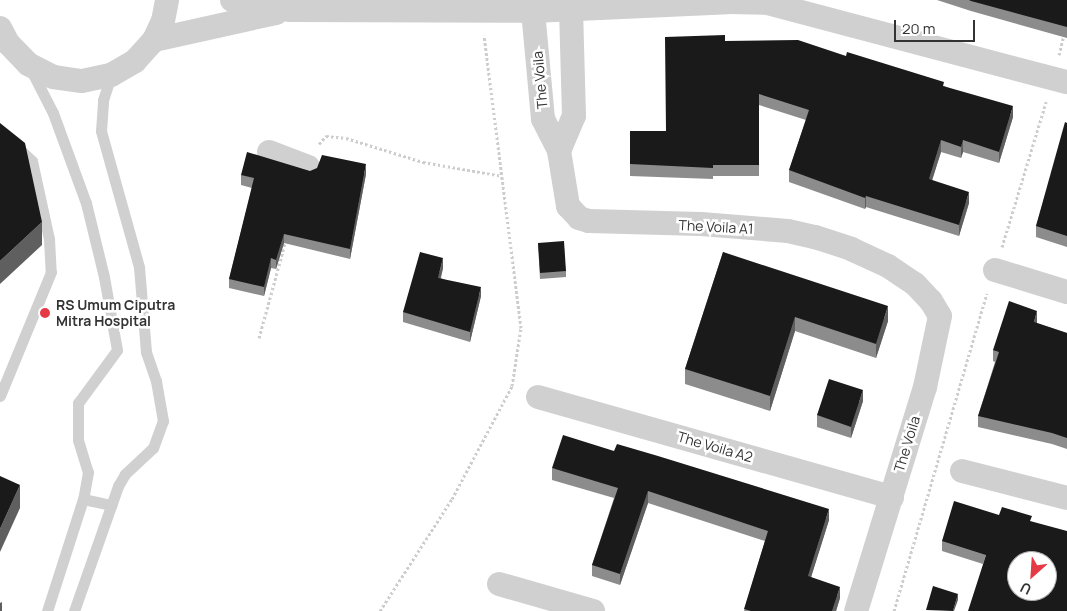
<!DOCTYPE html>
<style>
body{margin:0}
#map{position:relative;width:1067px;height:611px;overflow:hidden;background:#fff;font-family:Manrope,sans-serif}
div>[style]{position:absolute}
[style*='--x']{left:calc(var(--x)*1px);top:calc(var(--y)*1px);width:calc(var(--w)*1px);rotate:calc(var(--a)*1deg)}
.path>*{height:3px;margin-top:-1.5px;transform-origin:0;background:repeating-linear-gradient(90deg,#cdcdcd 0 2.5px,transparent 0 5px)}
.lane>*{height:11px;margin:-5.5px;padding:0 5.5px;transform-origin:5.5px;border-radius:5.5px;background:#d0d0d0}
.street>*{height:24px;margin:-12px;padding:0 12px;transform-origin:12px;border-radius:12px;background:#d0d0d0}
.wall>*{inset:0;background:#8c8c8c}
.shaded-wall>*{inset:0;background:#5f5f5f}
.building>*{inset:0;background:#1a1a1a}
.dots>*{width:14px;height:14px;translate:-50% -50%;box-sizing:border-box;border:2px solid #fff;border-radius:50%}
span{translate:-50% -50%;white-space:nowrap;text-align:center;line-height:1.15;-webkit-text-stroke:5px #fff;paint-order:stroke}
.street-label{font-size:14px;color:#333}
.poi-label{font-size:14px;color:#333;font-weight:700}
.left{translate:0 -50%;text-align:left}
.north{position:absolute;left:1007px;top:551px;width:50px;height:50px;box-sizing:border-box;background:#fff;border:1px solid #adadad;border-radius:50%;rotate:206deg;font-size:14px;font-weight:700;line-height:20px;text-align:center;color:#333}
.north::after{content:'';display:block;margin:auto;width:18px;height:22px;background:#e63946;clip-path:polygon(50% 0,100% 100%,50% 72%,0 100%)}
.scale{position:absolute;left:894px;top:20px;width:81px;height:22px;box-sizing:border-box;border:2px solid #333;border-top:0;padding-left:6px;font-size:15px;line-height:18px;white-space:nowrap;color:#333;-webkit-text-stroke:4px #fff;paint-order:stroke}
</style>
<div id="map">
<div class="path">
<i style="--x:1059;--y:55;--w:21;--a:-76"></i>
<i style="--x:319;--y:144;--w:11;--a:-49"></i>
<i style="--x:326;--y:136;--w:20;--a:6"></i>
<i style="--x:346;--y:138;--w:81;--a:17.3"></i>
<i style="--x:423;--y:162;--w:80;--a:10"></i>
<i style="--x:1002;--y:247;--w:152;--a:-73.1"></i>
<i style="--x:259;--y:338;--w:102;--a:-74.6"></i>
<i style="--x:380;--y:611;--w:133;--a:-57.3"></i>
<i style="--x:452;--y:499;--w:128;--a:-62"></i>
<i style="--x:512;--y:386;--w:59;--a:-81.2"></i>
<i style="--x:521;--y:328;--w:295;--a:-97.2"></i>
<i style="--x:894;--y:611;--w:331;--a:-73.7"></i>
</div>
<div class="lane">
<i style="--x:31;--y:70;--w:48;--a:62.9"></i>
<i style="--x:53;--y:113;--w:96;--a:69.9"></i>
<i style="--x:86;--y:203;--w:76;--a:76.3"></i>
<i style="--x:104;--y:277;--w:74;--a:79.9"></i>
<i style="--x:117;--y:350;--w:66;--a:126.3"></i>
<i style="--x:78;--y:403;--w:37;--a:90"></i>
<i style="--x:78;--y:440;--w:34;--a:73"></i>
<i style="--x:88;--y:472;--w:27;--a:100"></i>
<i style="--x:83;--y:499;--w:118;--a:107.8"></i>
<i style="--x:0;--y:131;--w:44;--a:43.2"></i>
<i style="--x:32;--y:161;--w:80;--a:77.7"></i>
<i style="--x:49;--y:239;--w:33;--a:87"></i>
<i style="--x:51;--y:272;--w:134;--a:112.4"></i>
<i style="--x:83;--y:499;--w:29;--a:12"></i>
<i style="--x:74;--y:611;--w:133;--a:-70.6"></i>
<i style="--x:118;--y:486;--w:14;--a:-60"></i>
<i style="--x:125;--y:474;--w:38;--a:-43"></i>
<i style="--x:153;--y:448;--w:29;--a:-70"></i>
<i style="--x:163;--y:421;--w:41;--a:-99.9"></i>
<i style="--x:156;--y:381;--w:31;--a:-109"></i>
<i style="--x:146;--y:352;--w:85;--a:-94.7"></i>
<i style="--x:139;--y:267;--w:141;--a:-105.6"></i>
<i style="--x:101;--y:131;--w:31;--a:-86"></i>
<i style="--x:103;--y:100;--w:26;--a:-72"></i>
</div>
<div class="street">
<i style="--x:232;--y:0;--w:59;--a:9.8"></i>
<i style="--x:290;--y:10;--w:243;--a:0.2"></i>
<i style="--x:533;--y:11;--w:195;--a:-2.6"></i>
<i style="--x:728;--y:2;--w:39;--a:1"></i>
<i style="--x:767;--y:3;--w:310;--a:14.8"></i>
<i style="--x:533;--y:11;--w:108;--a:84.7"></i>
<i style="--x:543;--y:119;--w:36;--a:63"></i>
<i style="--x:559;--y:151;--w:56;--a:80.7"></i>
<i style="--x:568;--y:206;--w:16;--a:47"></i>
<i style="--x:579;--y:218;--w:10;--a:17"></i>
<i style="--x:589;--y:221;--w:112;--a:1.5"></i>
<i style="--x:701;--y:224;--w:87;--a:4.6"></i>
<i style="--x:788;--y:231;--w:28;--a:13"></i>
<i style="--x:815;--y:237;--w:38;--a:18"></i>
<i style="--x:851;--y:249;--w:41;--a:24.7"></i>
<i style="--x:888;--y:266;--w:32;--a:34"></i>
<i style="--x:915;--y:284;--w:23;--a:47"></i>
<i style="--x:931;--y:301;--w:17;--a:59"></i>
<i style="--x:940;--y:316;--w:73;--a:101.9"></i>
<i style="--x:925;--y:387;--w:234;--a:107.1"></i>
<i style="--x:0;--y:28;--w:17;--a:62"></i>
<i style="--x:8;--y:43;--w:29;--a:46"></i>
<i style="--x:28;--y:64;--w:28;--a:27"></i>
<i style="--x:53;--y:77;--w:29;--a:8"></i>
<i style="--x:82;--y:81;--w:30;--a:-12"></i>
<i style="--x:111;--y:75;--w:28;--a:-30"></i>
<i style="--x:135;--y:61;--w:28;--a:-48"></i>
<i style="--x:154;--y:40;--w:21;--a:-65"></i>
<i style="--x:163;--y:21;--w:21;--a:-79"></i>
<i style="--x:154;--y:40;--w:125;--a:-12.5"></i>
<i style="--x:559;--y:151;--w:38;--a:-67"></i>
<i style="--x:574;--y:116;--w:107;--a:-91.6"></i>
<i style="--x:269;--y:152;--w:42;--a:21"></i>
<i style="--x:995;--y:270;--w:75;--a:17"></i>
<i style="--x:538;--y:397;--w:368;--a:15.8"></i>
<i style="--x:962;--y:471;--w:108;--a:14.4"></i>
<i style="--x:499;--y:584;--w:98;--a:16"></i>
</div>
<div class="wall">
<i style="clip-path:polygon(937px 0,1067px 0,1067px 38px,971px 11px)"></i>
<i style="clip-path:polygon(725px 41px,944px 86px,1013px 117px,999px 163px,963px 152px,961px 158px,941px 152px,932px 180px,969px 203px,959px 236px,866px 207px,865px 209px,789px 182px,789px 170px,806px 120px,759px 105px,759px 176px,713px 176px,713px 179px,630px 176px,630px 131px,666px 131px)"></i>
<i style="clip-path:polygon(1067px 123px,1067px 247px,1036px 237px,1036px 226px)"></i>
<i style="clip-path:polygon(310px 171px,366px 174px,350px 259px,284px 243px,276px 269px,271px 268px,264px 296px,229px 288px,229px 279px,252px 188px,241px 185px,241px 175px)"></i>
<i style="clip-path:polygon(538px 243px,566px 271px,566px 277px,540px 279px)"></i>
<i style="clip-path:polygon(723px 252px,888px 321px,876px 358px,795px 331px,770px 411px,685px 384px,685px 369px)"></i>
<i style="clip-path:polygon(443px 268px,441px 278px,481px 296px,470px 342px,403px 322px,403px 312px)"></i>
<i style="clip-path:polygon(1037px 322px,1037px 323px,1067px 333px,1067px 449px,1052px 444px,978px 427px,978px 416px,995px 362px,993px 361px,993px 350px)"></i>
<i style="clip-path:polygon(863px 401px,851px 438px,817px 427px,817px 415px)"></i>
<i style="clip-path:polygon(552px 468px,829px 520px,811px 577px,840px 598px,836px 611px,744px 611px,765px 541px,648px 503px,620px 585px,592px 576px,592px 565px,614px 498px,552px 480px)"></i>
<i style="clip-path:polygon(999px 515px,983px 564px,942px 551px,942px 541px)"></i>
</div>
<div class="shaded-wall">
<i style="clip-path:polygon(1013px 106px,1013px 117px,999px 163px,999px 152px)"></i>
<i style="clip-path:polygon(941px 140px,941px 152px,929px 190px,929px 179px)"></i>
<i style="clip-path:polygon(963px 140px,963px 152px,961px 158px,961px 147px)"></i>
<i style="clip-path:polygon(366px 164px,366px 174px,350px 259px,350px 249px)"></i>
<i style="clip-path:polygon(969px 192px,969px 203px,959px 236px,959px 225px)"></i>
<i style="clip-path:polygon(866px 196px,866px 207px,865px 209px,865px 198px)"></i>
<i style="clip-path:polygon(42px 222px,42px 245px,0 284px,0 261px)"></i>
<i style="clip-path:polygon(284px 234px,284px 243px,276px 269px,276px 260px)"></i>
<i style="clip-path:polygon(271px 258px,271px 268px,264px 296px,264px 287px)"></i>
<i style="clip-path:polygon(443px 258px,443px 268px,438px 288px,438px 278px)"></i>
<i style="clip-path:polygon(481px 287px,481px 296px,470px 342px,470px 332px)"></i>
<i style="clip-path:polygon(888px 306px,888px 321px,876px 358px,876px 344px)"></i>
<i style="clip-path:polygon(1037px 311px,1037px 322px,1034px 333px,1034px 322px)"></i>
<i style="clip-path:polygon(795px 317px,795px 331px,770px 411px,770px 396px)"></i>
<i style="clip-path:polygon(863px 390px,863px 401px,851px 438px,851px 427px)"></i>
<i style="clip-path:polygon(20px 485px,20px 508px,0 552px,0 529px)"></i>
<i style="clip-path:polygon(648px 491px,648px 503px,620px 585px,620px 574px)"></i>
<i style="clip-path:polygon(829px 509px,829px 520px,808px 587px,808px 576px)"></i>
<i style="clip-path:polygon(840px 587px,840px 598px,836px 611px,832px 611px)"></i>
<i style="clip-path:polygon(958px 594px,958px 600px,954px 611px,953px 611px)"></i>
<i style="clip-path:polygon(2px 602px,2px 611px,0 611px,0 603px)"></i>
</div>
<div class="building">
<i style="clip-path:polygon(969px 0,1067px 0,1067px 27px,971px 1px)"></i>
<i style="clip-path:polygon(725px 35px,725px 41px,798px 40px,846px 56px,847px 52px,944px 82px,943px 86px,1013px 106px,999px 152px,963px 140px,961px 147px,941px 140px,929px 179px,969px 192px,959px 225px,866px 196px,865px 198px,789px 170px,809px 110px,759px 94px,759px 165px,713px 165px,713px 168px,630px 164px,630px 131px,666px 131px,665px 37px)"></i>
<i style="clip-path:polygon(1065px 122px,1067px 123px,1067px 236px,1036px 226px)"></i>
<i style="clip-path:polygon(0 123px,25px 143px,42px 222px,0 261px)"></i>
<i style="clip-path:polygon(247px 152px,310px 171px,317px 168px,322px 155px,366px 164px,350px 249px,284px 234px,276px 260px,271px 258px,264px 287px,229px 279px,254px 178px,241px 175px)"></i>
<i style="clip-path:polygon(564px 241px,566px 271px,540px 273px,538px 243px)"></i>
<i style="clip-path:polygon(420px 252px,443px 258px,438px 278px,481px 287px,470px 332px,403px 312px)"></i>
<i style="clip-path:polygon(723px 252px,888px 306px,876px 344px,795px 317px,770px 396px,685px 369px)"></i>
<i style="clip-path:polygon(1009px 301px,1037px 311px,1034px 322px,1067px 333px,1067px 438px,1052px 433px,978px 416px,999px 352px,993px 350px)"></i>
<i style="clip-path:polygon(829px 379px,863px 390px,851px 427px,817px 415px)"></i>
<i style="clip-path:polygon(563px 435px,614px 451px,617px 444px,658px 456px,829px 509px,808px 576px,840px 587px,832px 611px,751px 611px,744px 609px,768px 531px,648px 491px,620px 574px,592px 565px,618px 488px,552px 468px)"></i>
<i style="clip-path:polygon(0 476px,20px 485px,0 529px)"></i>
<i style="clip-path:polygon(evenodd,954px 501px,999px 515px,1002px 507px,1032px 516px,1030px 521px,1067px 531px,1067px 611px,968px 611px,986px 555px,942px 541px,954px 501px,1017px 561px,1047px 561px,1047px 591px,1017px 591px,1017px 561px)"></i>
<i style="clip-path:polygon(933px 586px,958px 594px,953px 611px,926px 610px)"></i>
</div>
<div class="dots">
<i style="left:45px;top:313px;background:#e63946"></i>
</div>
<div class="street-label">
<span style="left:540px;top:80px;rotate:-95deg">The Voila</span>
<span style="left:716px;top:227px;rotate:3deg">The Voila A1</span>
<span style="left:907px;top:444px;rotate:-73deg">The Voila</span>
<span style="left:715px;top:447px;rotate:16deg">The Voila A2</span>
</div>
<div class="poi-label">
<span class="left" style="left:56px;top:313px">RS Umum Ciputra<br>Mitra Hospital</span>
</div>
<div class="north">U</div>
<div class="scale">20 m</div>
</div>
